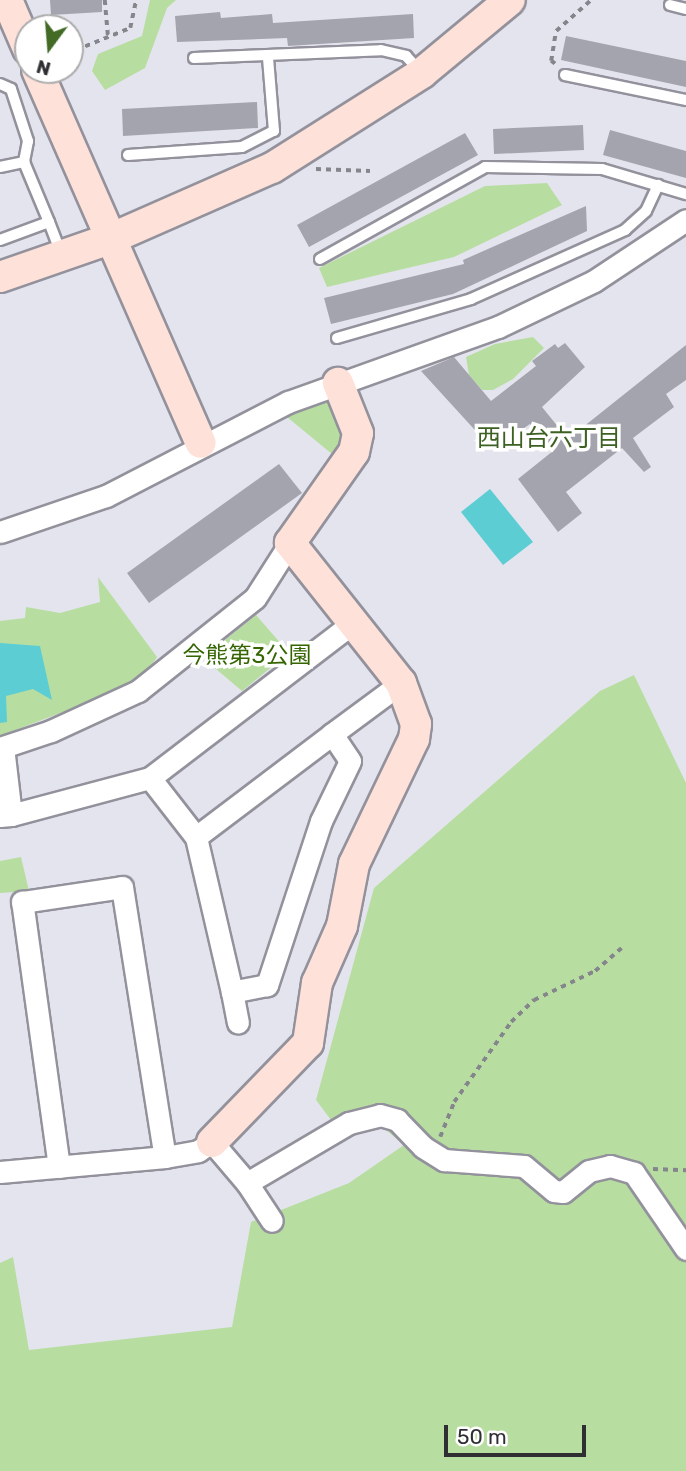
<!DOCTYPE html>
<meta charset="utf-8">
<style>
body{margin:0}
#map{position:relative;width:686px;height:1471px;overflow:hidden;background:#e4e4ee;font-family:Rubik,"Noto Sans JP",sans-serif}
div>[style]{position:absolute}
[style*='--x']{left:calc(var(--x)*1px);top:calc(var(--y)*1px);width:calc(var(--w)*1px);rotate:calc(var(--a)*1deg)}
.green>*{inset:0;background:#b7dea0}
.water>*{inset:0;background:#5ccdd3}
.building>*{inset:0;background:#a4a4ae}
.path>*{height:3.5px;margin-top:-1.75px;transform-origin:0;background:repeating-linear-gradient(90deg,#85858c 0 5px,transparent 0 10px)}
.roads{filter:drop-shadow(2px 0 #93929c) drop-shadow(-2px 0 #93929c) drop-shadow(0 2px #93929c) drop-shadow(0 -2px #93929c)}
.lane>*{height:10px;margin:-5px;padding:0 5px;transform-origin:5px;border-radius:5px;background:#fff}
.street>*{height:21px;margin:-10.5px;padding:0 10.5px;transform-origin:10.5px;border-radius:10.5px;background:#fff}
.secondary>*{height:30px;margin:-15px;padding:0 15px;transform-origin:15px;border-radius:15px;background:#fee1d8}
span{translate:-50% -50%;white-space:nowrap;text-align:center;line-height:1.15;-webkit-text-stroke:7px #fff;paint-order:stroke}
.park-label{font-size:23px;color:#346500}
.neighbourhood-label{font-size:24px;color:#3d6123}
.north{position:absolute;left:14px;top:14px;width:70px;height:70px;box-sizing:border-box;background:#fff;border:2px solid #acacad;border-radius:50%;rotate:196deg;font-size:19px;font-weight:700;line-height:28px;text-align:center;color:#2f2f33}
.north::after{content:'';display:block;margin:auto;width:24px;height:32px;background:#436b26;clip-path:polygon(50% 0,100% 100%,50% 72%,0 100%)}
.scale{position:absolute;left:444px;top:1425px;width:142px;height:32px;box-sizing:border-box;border:4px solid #2f2f33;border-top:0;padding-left:9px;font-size:21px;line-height:24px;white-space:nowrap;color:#2f2f33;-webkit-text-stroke:5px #fff;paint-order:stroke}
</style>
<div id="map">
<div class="green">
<i style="clip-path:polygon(150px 0,176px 0,167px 8px,145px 68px,105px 90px,92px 71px,98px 54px,142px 36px)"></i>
<i style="clip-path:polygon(547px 183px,562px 205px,454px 257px,327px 287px,319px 268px,485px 186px)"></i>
<i style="clip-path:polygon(533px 337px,544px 348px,513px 379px,493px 390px,482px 390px,469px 375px,466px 357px,495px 344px)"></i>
<i style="clip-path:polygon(328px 401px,345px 433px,343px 449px,332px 454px,287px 417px)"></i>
<i style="clip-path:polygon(98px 577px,157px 657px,147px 672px,94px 700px,0 736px,0 621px,25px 618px,26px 607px,60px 613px,100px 602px)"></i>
<i style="clip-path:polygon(256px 615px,289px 653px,242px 691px,203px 658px)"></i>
<i style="clip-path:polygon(634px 675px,686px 783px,686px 1471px,0 1471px,0 1263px,13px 1257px,29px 1350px,232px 1327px,251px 1222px,349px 1183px,404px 1145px,380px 1125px,337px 1128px,316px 1100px,374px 888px,600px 691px)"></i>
<i style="clip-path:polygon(21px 857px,29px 891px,0 893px,0 861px)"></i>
</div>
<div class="water">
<i style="clip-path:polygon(490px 489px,533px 542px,503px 565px,461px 512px)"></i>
<i style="clip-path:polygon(0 643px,40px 646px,52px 700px,33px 689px,6px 696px,7px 722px,0 723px)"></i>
</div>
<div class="building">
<i style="clip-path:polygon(50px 0,102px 0,102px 12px,51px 15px)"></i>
<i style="clip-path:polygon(220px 12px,221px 18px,272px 14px,273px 23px,413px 14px,414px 38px,288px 46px,287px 38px,177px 42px,175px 16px)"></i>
<i style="clip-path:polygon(566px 36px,686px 61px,686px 87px,561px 60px)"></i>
<i style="clip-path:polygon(257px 102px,258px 128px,123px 136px,122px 109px)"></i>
<i style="clip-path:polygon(583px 125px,584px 150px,494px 154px,493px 129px)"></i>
<i style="clip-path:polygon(610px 130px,686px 151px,686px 178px,603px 155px)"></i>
<i style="clip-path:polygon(465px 133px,478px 155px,309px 247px,297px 225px)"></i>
<i style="clip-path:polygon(586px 206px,587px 231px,453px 294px,331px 324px,324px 298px,464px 264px,463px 260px)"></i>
<i style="clip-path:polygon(565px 343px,585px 367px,542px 407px,568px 439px,686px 345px,686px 380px,666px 394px,674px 407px,633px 438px,651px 467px,644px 472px,622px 448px,566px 492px,582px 513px,558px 532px,518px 479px,553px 451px,530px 424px,501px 444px,484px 440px,421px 371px,454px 357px,491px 401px,536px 366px,532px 361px,555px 344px,558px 348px)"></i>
<i style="clip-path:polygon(279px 464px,302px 493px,149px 603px,127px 573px)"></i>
</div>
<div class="path">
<i style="--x:105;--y:0;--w:36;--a:85"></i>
<i style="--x:555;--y:64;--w:5;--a:-143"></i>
<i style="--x:551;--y:61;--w:30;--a:-81"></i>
<i style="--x:556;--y:31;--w:47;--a:-41.5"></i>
<i style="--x:70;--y:68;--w:19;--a:-72"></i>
<i style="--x:76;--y:50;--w:58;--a:-22.2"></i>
<i style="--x:130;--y:28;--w:29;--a:-78"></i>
<i style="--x:316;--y:169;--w:54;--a:2.1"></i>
<i style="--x:440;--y:1137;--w:38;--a:-68"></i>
<i style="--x:454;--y:1102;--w:98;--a:-54.5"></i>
<i style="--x:511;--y:1022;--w:32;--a:-44"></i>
<i style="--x:534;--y:1000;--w:68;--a:-25.4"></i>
<i style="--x:595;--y:971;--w:35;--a:-41"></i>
<i style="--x:653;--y:1169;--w:33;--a:2"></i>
</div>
<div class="roads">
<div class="lane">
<i style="--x:670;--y:5;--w:16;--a:14"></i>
<i style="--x:194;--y:58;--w:187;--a:-2.4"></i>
<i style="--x:381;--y:50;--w:26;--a:13"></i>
<i style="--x:406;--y:56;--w:22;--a:47"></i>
<i style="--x:565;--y:75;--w:124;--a:11.7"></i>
<i style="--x:0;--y:84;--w:12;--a:24"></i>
<i style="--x:11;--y:89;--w:55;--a:71.9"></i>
<i style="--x:28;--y:141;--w:21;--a:101"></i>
<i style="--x:128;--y:155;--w:114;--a:-4"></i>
<i style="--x:242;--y:147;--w:36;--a:-27"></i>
<i style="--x:274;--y:131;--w:73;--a:-94.7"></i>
<i style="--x:0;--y:167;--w:25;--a:-12"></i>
<i style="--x:24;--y:162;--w:65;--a:67.4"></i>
<i style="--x:0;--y:240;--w:52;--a:-20.2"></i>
<i style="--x:49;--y:222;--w:33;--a:69"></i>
<i style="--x:320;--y:259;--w:189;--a:-29.1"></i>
<i style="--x:485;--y:167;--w:117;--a:1"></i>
<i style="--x:602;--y:169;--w:88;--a:16.6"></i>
<i style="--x:337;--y:338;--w:140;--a:-16.2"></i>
<i style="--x:471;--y:299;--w:169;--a:-24.1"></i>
<i style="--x:625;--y:230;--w:28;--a:-42"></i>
<i style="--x:646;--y:211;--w:29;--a:-65"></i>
</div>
<div class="street">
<i style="--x:0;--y:532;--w:112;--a:-18.8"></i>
<i style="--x:106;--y:496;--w:205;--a:-27.3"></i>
<i style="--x:288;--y:402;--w:223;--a:-19.7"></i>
<i style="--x:498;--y:327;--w:106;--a:-25.6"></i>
<i style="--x:594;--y:281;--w:110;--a:-33.5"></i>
<i style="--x:332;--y:734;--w:32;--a:56"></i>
<i style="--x:350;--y:761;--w:67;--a:115.8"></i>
<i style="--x:321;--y:821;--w:173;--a:108.2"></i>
<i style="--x:267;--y:985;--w:36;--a:169"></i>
<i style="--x:232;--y:992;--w:159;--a:-103.1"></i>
<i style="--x:196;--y:837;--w:171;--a:-37.1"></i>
<i style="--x:332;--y:734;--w:86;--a:-36.5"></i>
<i style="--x:150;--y:778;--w:75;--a:52.1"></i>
<i style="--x:11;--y:815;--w:144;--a:-14.9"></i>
<i style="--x:150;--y:778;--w:258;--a:-37.4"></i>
<i style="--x:0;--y:816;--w:11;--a:-5"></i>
<i style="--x:11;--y:815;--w:68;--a:-96.7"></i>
<i style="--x:3;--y:747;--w:51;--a:-18.4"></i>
<i style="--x:51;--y:731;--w:96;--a:-24.7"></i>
<i style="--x:138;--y:691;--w:149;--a:-38.5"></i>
<i style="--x:255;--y:598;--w:65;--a:-57.5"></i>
<i style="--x:232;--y:992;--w:31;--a:79"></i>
<i style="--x:59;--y:1167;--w:268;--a:-97.9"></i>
<i style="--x:22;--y:902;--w:101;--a:-8.5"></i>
<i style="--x:122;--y:887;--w:273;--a:81"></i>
<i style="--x:0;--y:1172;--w:166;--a:-5.2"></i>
<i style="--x:165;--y:1157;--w:34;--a:-10"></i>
<i style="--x:198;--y:1151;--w:17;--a:-33"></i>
<i style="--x:212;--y:1142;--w:54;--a:49.5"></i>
<i style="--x:247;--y:1183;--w:45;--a:56.7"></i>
<i style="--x:247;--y:1183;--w:118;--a:-30.5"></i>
<i style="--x:349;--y:1123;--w:32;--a:-14"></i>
<i style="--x:380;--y:1115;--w:18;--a:16"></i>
<i style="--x:397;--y:1120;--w:37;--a:46"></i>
<i style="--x:423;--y:1147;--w:25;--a:32"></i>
<i style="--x:444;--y:1160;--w:80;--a:4.3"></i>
<i style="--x:524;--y:1166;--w:39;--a:40"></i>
<i style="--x:554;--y:1191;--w:9;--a:6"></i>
<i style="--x:563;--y:1192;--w:33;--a:-39"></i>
<i style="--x:589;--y:1171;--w:22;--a:-13"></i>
<i style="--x:610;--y:1166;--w:25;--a:16"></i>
<i style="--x:634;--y:1173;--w:92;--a:55.6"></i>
</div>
<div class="secondary">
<i style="--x:7;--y:0;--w:53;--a:66.8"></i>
<i style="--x:37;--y:70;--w:407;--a:66.3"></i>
<i style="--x:0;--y:277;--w:116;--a:-19.1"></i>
<i style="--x:110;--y:239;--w:177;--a:-23.7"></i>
<i style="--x:272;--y:168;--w:178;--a:-32.3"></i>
<i style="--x:422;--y:73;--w:114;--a:-39.7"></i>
<i style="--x:212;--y:1142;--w:138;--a:-45.9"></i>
<i style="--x:308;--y:1043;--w:61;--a:-81.5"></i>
<i style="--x:317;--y:983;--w:62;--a:-66.3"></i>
<i style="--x:342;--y:926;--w:63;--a:-79"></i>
<i style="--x:354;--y:864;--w:139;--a:-64.4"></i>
<i style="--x:414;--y:739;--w:15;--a:-82"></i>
<i style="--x:416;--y:724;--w:44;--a:-110.1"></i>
<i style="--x:401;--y:683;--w:179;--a:-128.4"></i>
<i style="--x:290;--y:543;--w:111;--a:-54.9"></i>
<i style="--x:354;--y:452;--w:19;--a:-78"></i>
<i style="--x:358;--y:433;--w:54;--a:-111.8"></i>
</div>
</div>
<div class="park-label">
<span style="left:247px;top:655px">今熊第3公園</span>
</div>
<div class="neighbourhood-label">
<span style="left:549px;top:439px">西山台六丁目</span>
</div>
<div class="north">N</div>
<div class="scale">50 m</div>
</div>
